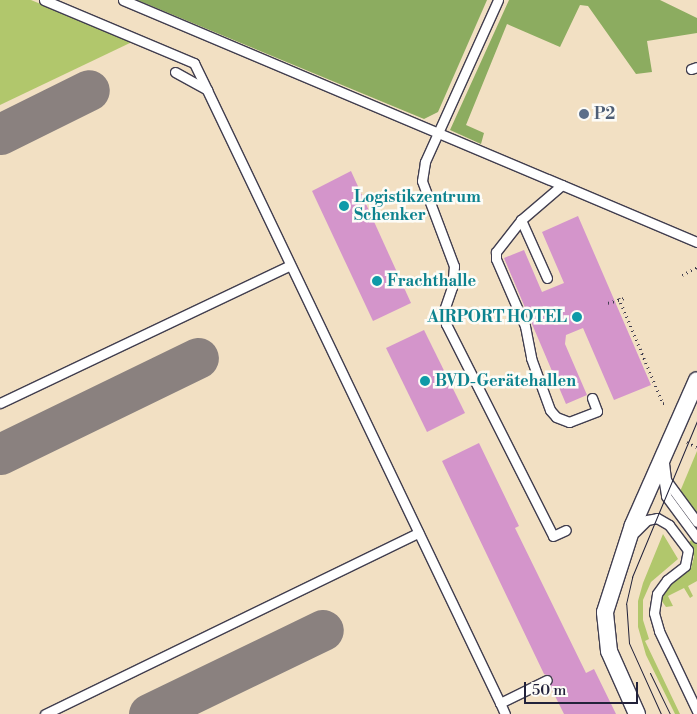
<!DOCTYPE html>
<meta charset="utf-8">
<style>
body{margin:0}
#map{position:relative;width:697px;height:714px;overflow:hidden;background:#f2e0c3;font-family:"Libre Bodoni",serif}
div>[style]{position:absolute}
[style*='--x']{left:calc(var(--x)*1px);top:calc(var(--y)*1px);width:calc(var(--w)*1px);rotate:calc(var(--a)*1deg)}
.green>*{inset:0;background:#b1c76c}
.forest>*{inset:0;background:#8cac60}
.taxiway>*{height:41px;margin:-20.5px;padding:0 20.5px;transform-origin:20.5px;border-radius:20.5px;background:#8a817f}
.building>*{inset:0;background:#d495cb}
.path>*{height:2.5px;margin-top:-1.25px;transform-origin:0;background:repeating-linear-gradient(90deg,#413e4f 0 1px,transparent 0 5px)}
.roads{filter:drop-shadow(1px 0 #413e4f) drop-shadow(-1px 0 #413e4f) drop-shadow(0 1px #413e4f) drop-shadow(0 -1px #413e4f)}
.service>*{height:9px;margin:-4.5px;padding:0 4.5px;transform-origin:4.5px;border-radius:4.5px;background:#fff}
.minor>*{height:16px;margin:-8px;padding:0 8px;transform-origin:8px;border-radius:8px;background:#fff}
.tram>*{height:1px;margin:-0.5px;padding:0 0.5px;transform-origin:0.5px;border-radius:0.5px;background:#22223b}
.dots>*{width:14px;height:14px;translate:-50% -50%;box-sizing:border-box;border:2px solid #fdfcf7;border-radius:50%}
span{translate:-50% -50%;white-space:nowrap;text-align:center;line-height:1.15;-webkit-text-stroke:5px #fdfcf7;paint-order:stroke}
.service-label{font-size:16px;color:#4e5e75;font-weight:700}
.left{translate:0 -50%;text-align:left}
.culture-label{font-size:16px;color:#0d838f;font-weight:700}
.right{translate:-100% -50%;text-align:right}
.scale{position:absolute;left:524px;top:682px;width:114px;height:22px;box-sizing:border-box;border:2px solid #22223b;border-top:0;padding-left:6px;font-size:15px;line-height:18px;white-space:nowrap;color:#22223b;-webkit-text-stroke:4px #fdfcf7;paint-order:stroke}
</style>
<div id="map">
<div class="green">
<i style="clip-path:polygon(0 0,31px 0,132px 42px,0 105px)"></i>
<i style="clip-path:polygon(697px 451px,697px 516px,679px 494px)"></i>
<i style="clip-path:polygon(663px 534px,678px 559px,651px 582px,643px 600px,643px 620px,649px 639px,645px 641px,680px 714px,675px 714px,646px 655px,638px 627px,638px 601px,643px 583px)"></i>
<i style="clip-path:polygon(693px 539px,697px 544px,697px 581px,688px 586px,693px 596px,690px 598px,684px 588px,668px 596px,673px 606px,666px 607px,661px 600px,668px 587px,691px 568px,694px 557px,689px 542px)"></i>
</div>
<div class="forest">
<i style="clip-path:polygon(137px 0,487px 0,438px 112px,424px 119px)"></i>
<i style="clip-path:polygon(509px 0,660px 0,697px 18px,697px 33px,647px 41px,652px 72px,636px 74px,588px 6px,580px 5px,560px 47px,507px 24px,466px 125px,484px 133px,481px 144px,450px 130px)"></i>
</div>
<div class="taxiway">
<i style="--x:0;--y:134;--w:99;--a:-26.3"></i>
<i style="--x:0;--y:454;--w:220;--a:-25.9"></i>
<i style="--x:149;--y:714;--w:193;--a:-25.8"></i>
</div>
<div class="building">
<i style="clip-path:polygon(351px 171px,411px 303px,373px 321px,312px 191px)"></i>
<i style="clip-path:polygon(578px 216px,651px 385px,614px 400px,583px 328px,566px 335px,565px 344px,587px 395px,566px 404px,504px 258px,524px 250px,542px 292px,564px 283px,542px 232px)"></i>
<i style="clip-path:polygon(424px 330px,465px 413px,427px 432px,386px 348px)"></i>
<i style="clip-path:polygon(479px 443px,519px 526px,515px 528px,586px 673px,594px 669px,616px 714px,564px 714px,550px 686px,553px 678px,544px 674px,442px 461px)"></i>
</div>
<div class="path">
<i style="--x:682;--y:275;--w:17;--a:-28"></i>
<i style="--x:619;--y:298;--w:114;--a:67.3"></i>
<i style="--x:663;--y:403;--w:4;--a:14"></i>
<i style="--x:608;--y:303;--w:17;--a:-17"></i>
<i style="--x:687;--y:442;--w:11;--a:27"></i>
</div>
<div class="roads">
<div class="service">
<i style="--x:44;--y:0;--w:163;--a:22.8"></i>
<i style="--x:194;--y:63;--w:30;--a:64"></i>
<i style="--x:123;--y:0;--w:623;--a:22.86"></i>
<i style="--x:498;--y:0;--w:178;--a:114.3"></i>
<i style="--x:425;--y:162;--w:19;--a:99"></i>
<i style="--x:422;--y:181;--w:91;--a:69.4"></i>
<i style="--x:454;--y:266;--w:21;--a:95"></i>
<i style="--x:452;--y:287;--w:24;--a:109"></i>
<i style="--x:444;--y:310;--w:14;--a:82"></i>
<i style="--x:446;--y:324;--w:237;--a:63.2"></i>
<i style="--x:553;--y:536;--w:14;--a:-25"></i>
<i style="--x:691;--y:69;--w:6;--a:-18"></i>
<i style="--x:175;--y:72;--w:37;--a:29"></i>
<i style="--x:207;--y:90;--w:679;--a:64.45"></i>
<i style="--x:521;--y:220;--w:41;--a:128"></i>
<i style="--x:496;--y:252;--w:7;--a:90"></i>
<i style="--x:496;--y:259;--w:73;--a:66.6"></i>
<i style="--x:525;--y:326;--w:33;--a:79"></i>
<i style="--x:531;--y:358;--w:55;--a:69.9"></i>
<i style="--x:550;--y:410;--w:9;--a:49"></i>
<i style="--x:556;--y:417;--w:14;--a:21"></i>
<i style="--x:569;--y:422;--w:30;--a:-21"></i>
<i style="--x:597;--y:411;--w:14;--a:-111"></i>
<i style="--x:547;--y:278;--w:64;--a:-114.1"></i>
<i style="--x:521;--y:220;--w:54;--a:-40.5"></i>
<i style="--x:0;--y:403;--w:321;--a:-25.4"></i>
<i style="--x:664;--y:463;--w:17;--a:83"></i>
<i style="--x:666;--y:480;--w:52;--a:53.6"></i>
<i style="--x:663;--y:476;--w:20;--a:81"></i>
<i style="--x:666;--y:496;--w:52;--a:53.6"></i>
<i style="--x:635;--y:532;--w:17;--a:-45"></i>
<i style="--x:647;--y:520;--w:10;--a:-11"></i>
<i style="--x:657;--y:518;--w:14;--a:30"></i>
<i style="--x:669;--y:525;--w:31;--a:53"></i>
<i style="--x:688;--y:550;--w:16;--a:101"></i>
<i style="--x:685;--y:566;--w:23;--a:142"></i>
<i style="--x:667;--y:580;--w:17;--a:126"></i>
<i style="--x:657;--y:594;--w:19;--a:99"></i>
<i style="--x:654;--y:613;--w:19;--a:74"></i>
<i style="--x:659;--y:631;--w:89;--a:64.6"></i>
<i style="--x:45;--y:714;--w:415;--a:-25.9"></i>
<i style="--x:505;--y:714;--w:12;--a:-114"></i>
<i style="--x:500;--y:703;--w:52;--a:-26.1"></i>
</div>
<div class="minor">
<i style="--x:637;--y:714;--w:69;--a:-114"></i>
<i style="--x:609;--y:651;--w:39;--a:-96"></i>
<i style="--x:605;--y:612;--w:91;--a:-72.2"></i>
<i style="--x:633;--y:525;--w:158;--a:-66.2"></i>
</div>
</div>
<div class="tram">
<i style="--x:650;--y:673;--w:46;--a:64"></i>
<i style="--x:661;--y:714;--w:78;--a:-114.3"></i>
<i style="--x:629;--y:643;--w:39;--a:-94"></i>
<i style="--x:626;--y:604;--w:28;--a:-77"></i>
<i style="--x:632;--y:577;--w:169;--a:-67.4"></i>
</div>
<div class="dots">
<i style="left:584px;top:114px;background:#5c6f8a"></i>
<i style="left:344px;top:206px;background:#0f9aa8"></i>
<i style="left:377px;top:281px;background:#0f9aa8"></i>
<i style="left:577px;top:317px;background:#0f9aa8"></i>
<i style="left:425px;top:381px;background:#0f9aa8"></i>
</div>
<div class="service-label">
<span class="left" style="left:594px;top:114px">P2</span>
</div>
<div class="culture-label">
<span class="left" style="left:354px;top:206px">Logistikzentrum<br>Schenker</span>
<span class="left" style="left:387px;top:281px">Frachthalle</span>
<span class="right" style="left:567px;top:317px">AIRPORT HOTEL</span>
<span class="left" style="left:435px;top:381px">BVD-Gerätehallen</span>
</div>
<div class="scale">50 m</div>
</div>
